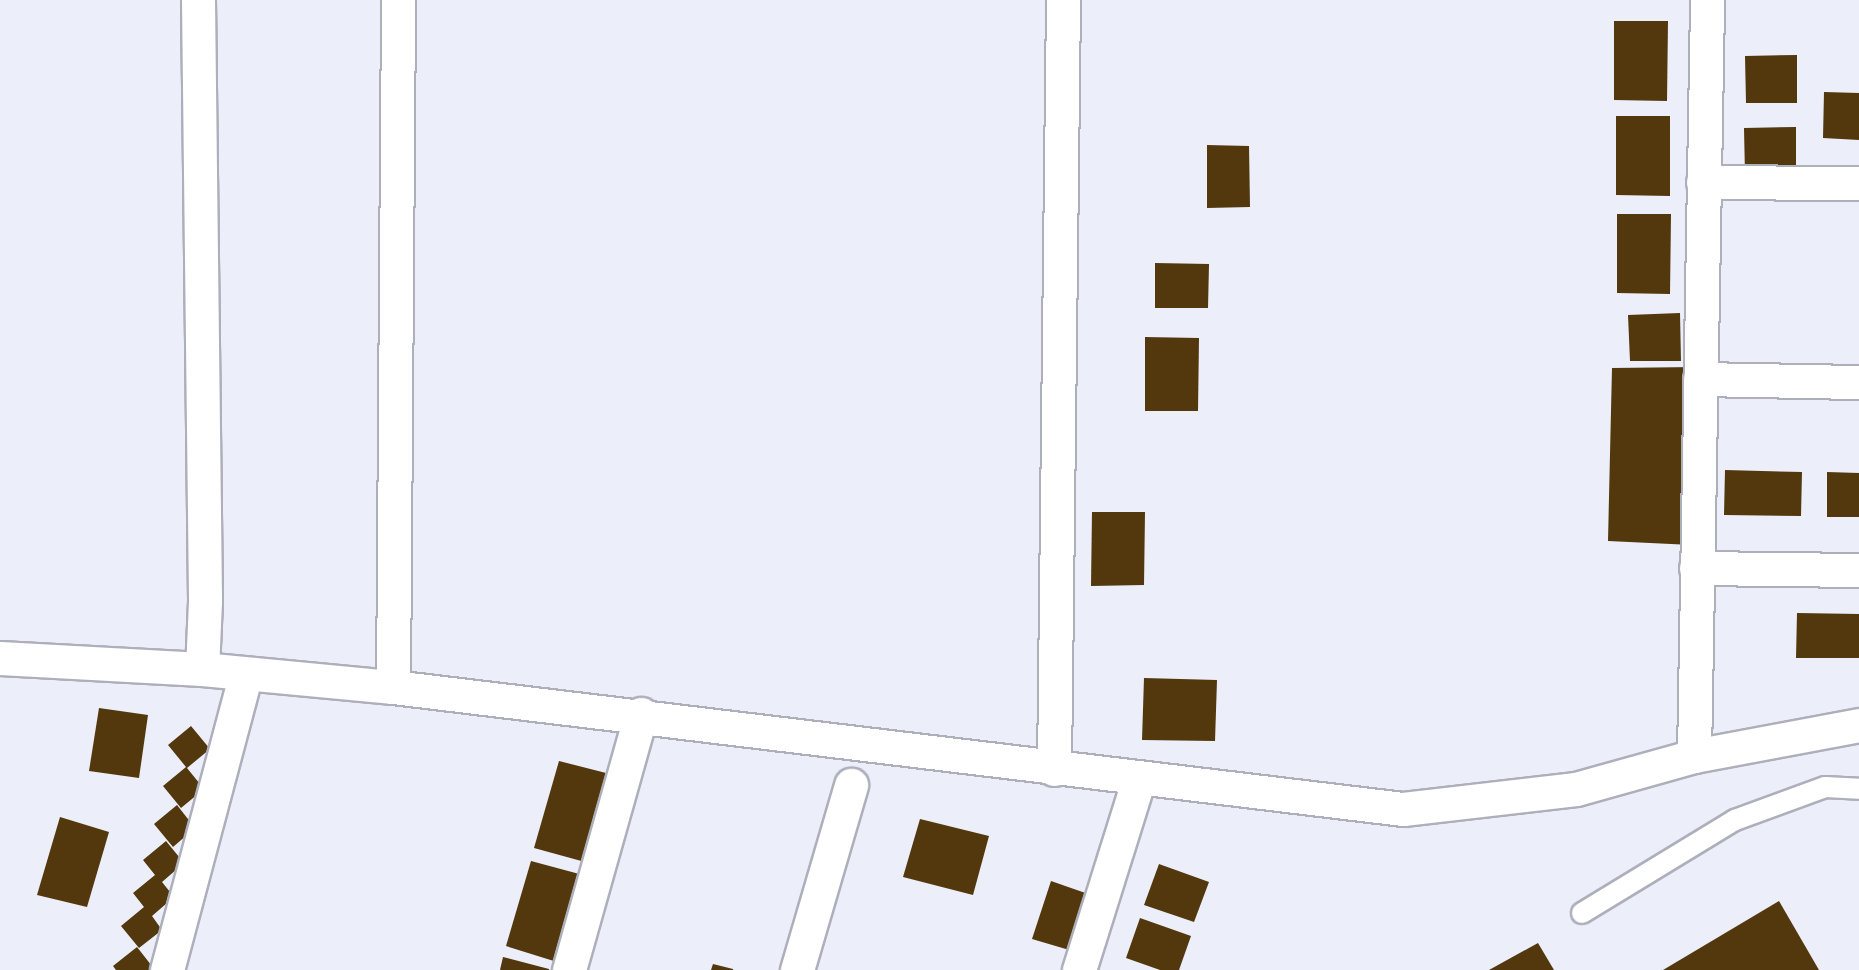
<!DOCTYPE html>
<style>
body{margin:0}
#map{position:relative;width:1859px;height:970px;overflow:hidden;background:#eceefa;font-family:"Varela Round",sans-serif}
div>[style]{position:absolute}
[style*='--x']{left:calc(var(--x)*1px);top:calc(var(--y)*1px);width:calc(var(--w)*1px);rotate:calc(var(--a)*1deg)}
.building>*{inset:0;background:#52380c}
.roads{filter:drop-shadow(2px 0 #adafbb) drop-shadow(-2px 0 #adafbb) drop-shadow(0 2px #adafbb) drop-shadow(0 -2px #adafbb)}
.lane>*{height:20px;margin:-10px;padding:0 10px;transform-origin:10px;border-radius:10px;background:#fff}
.street>*{height:33px;margin:-16.5px;padding:0 16.5px;transform-origin:16.5px;border-radius:16.5px;background:#fff}
span{translate:-50% -50%;white-space:nowrap;text-align:center;line-height:1.15;-webkit-text-stroke:6px #fbfcfe;paint-order:stroke}
</style>
<div id="map">
<div class="building">
<i style="clip-path:polygon(1614px 21px,1668px 21px,1667px 101px,1614px 100px)"></i>
<i style="clip-path:polygon(1797px 55px,1797px 103px,1746px 103px,1745px 56px)"></i>
<i style="clip-path:polygon(1824px 92px,1859px 93px,1859px 140px,1823px 138px)"></i>
<i style="clip-path:polygon(1616px 116px,1670px 116px,1670px 196px,1616px 195px)"></i>
<i style="clip-path:polygon(1796px 127px,1796px 175px,1745px 175px,1744px 128px)"></i>
<i style="clip-path:polygon(1207px 145px,1249px 146px,1250px 207px,1207px 208px)"></i>
<i style="clip-path:polygon(1617px 214px,1671px 214px,1670px 294px,1617px 293px)"></i>
<i style="clip-path:polygon(1155px 263px,1209px 264px,1208px 308px,1155px 308px)"></i>
<i style="clip-path:polygon(1680px 313px,1681px 361px,1630px 361px,1628px 315px)"></i>
<i style="clip-path:polygon(1145px 337px,1199px 338px,1198px 411px,1145px 411px)"></i>
<i style="clip-path:polygon(1696px 367px,1692px 545px,1608px 541px,1612px 368px)"></i>
<i style="clip-path:polygon(1725px 470px,1802px 472px,1801px 516px,1724px 515px)"></i>
<i style="clip-path:polygon(1827px 472px,1859px 473px,1859px 517px,1827px 517px)"></i>
<i style="clip-path:polygon(1092px 512px,1145px 512px,1144px 585px,1091px 586px)"></i>
<i style="clip-path:polygon(1797px 613px,1859px 614px,1859px 658px,1796px 658px)"></i>
<i style="clip-path:polygon(1144px 678px,1217px 680px,1215px 741px,1142px 740px)"></i>
<i style="clip-path:polygon(99px 708px,148px 715px,139px 778px,89px 771px)"></i>
<i style="clip-path:polygon(191px 726px,210px 749px,187px 768px,204px 789px,181px 808px,163px 786px,186px 767px,168px 745px)"></i>
<i style="clip-path:polygon(559px 761px,610px 774px,585px 862px,534px 848px)"></i>
<i style="clip-path:polygon(177px 805px,195px 828px,173px 847px,154px 824px)"></i>
<i style="clip-path:polygon(60px 817px,109px 832px,87px 907px,37px 895px)"></i>
<i style="clip-path:polygon(920px 819px,989px 836px,973px 895px,903px 877px)"></i>
<i style="clip-path:polygon(166px 841px,184px 863px,162px 882px,174px 897px,152px 916px,162px 930px,139px 948px,121px 926px,144px 907px,133px 893px,155px 875px,143px 860px)"></i>
<i style="clip-path:polygon(531px 861px,583px 875px,557px 962px,506px 946px)"></i>
<i style="clip-path:polygon(1159px 864px,1209px 882px,1194px 922px,1144px 905px)"></i>
<i style="clip-path:polygon(1051px 881px,1094px 896px,1076px 952px,1032px 939px)"></i>
<i style="clip-path:polygon(1779px 901px,1819px 970px,1663px 970px)"></i>
<i style="clip-path:polygon(1140px 918px,1191px 936px,1179px 970px,1160px 970px,1126px 958px)"></i>
<i style="clip-path:polygon(1538px 943px,1554px 970px,1489px 970px)"></i>
<i style="clip-path:polygon(137px 947px,155px 970px,116px 970px,113px 966px)"></i>
<i style="clip-path:polygon(503px 957px,549px 969px,549px 970px,500px 970px)"></i>
<i style="clip-path:polygon(713px 964px,733px 969px,733px 970px,711px 970px)"></i>
</div>
<div class="roads">
<div class="lane">
<i style="--x:1582;--y:913;--w:179;--a:-31.3"></i>
<i style="--x:1735;--y:820;--w:96;--a:-20.1"></i>
<i style="--x:1825;--y:787;--w:34;--a:3"></i>
</div>
<div class="street">
<i style="--x:198;--y:0;--w:601;--a:89.33"></i>
<i style="--x:205;--y:601;--w:68;--a:92.5"></i>
<i style="--x:1703;--y:182;--w:156;--a:0.4"></i>
<i style="--x:1700;--y:379;--w:159;--a:1.1"></i>
<i style="--x:1696;--y:568;--w:163;--a:0.7"></i>
<i style="--x:0;--y:658;--w:202;--a:3.1"></i>
<i style="--x:202;--y:669;--w:192;--a:5.4"></i>
<i style="--x:393;--y:687;--w:1017;--a:6.89"></i>
<i style="--x:1403;--y:809;--w:174;--a:-6.6"></i>
<i style="--x:1576;--y:789;--w:123;--a:-15.6"></i>
<i style="--x:1694;--y:756;--w:168;--a:-10.6"></i>
<i style="--x:393;--y:687;--w:687;--a:-89.58"></i>
<i style="--x:1694;--y:756;--w:756;--a:-89.01"></i>
<i style="--x:1054;--y:769;--w:769;--a:-89.33"></i>
<i style="--x:167;--y:970;--w:306;--a:-75.1"></i>
<i style="--x:569;--y:970;--w:266;--a:-74.3"></i>
<i style="--x:797;--y:970;--w:193;--a:-73.7"></i>
<i style="--x:1079;--y:970;--w:200;--a:-72.6"></i>
</div>
</div>
</div>
